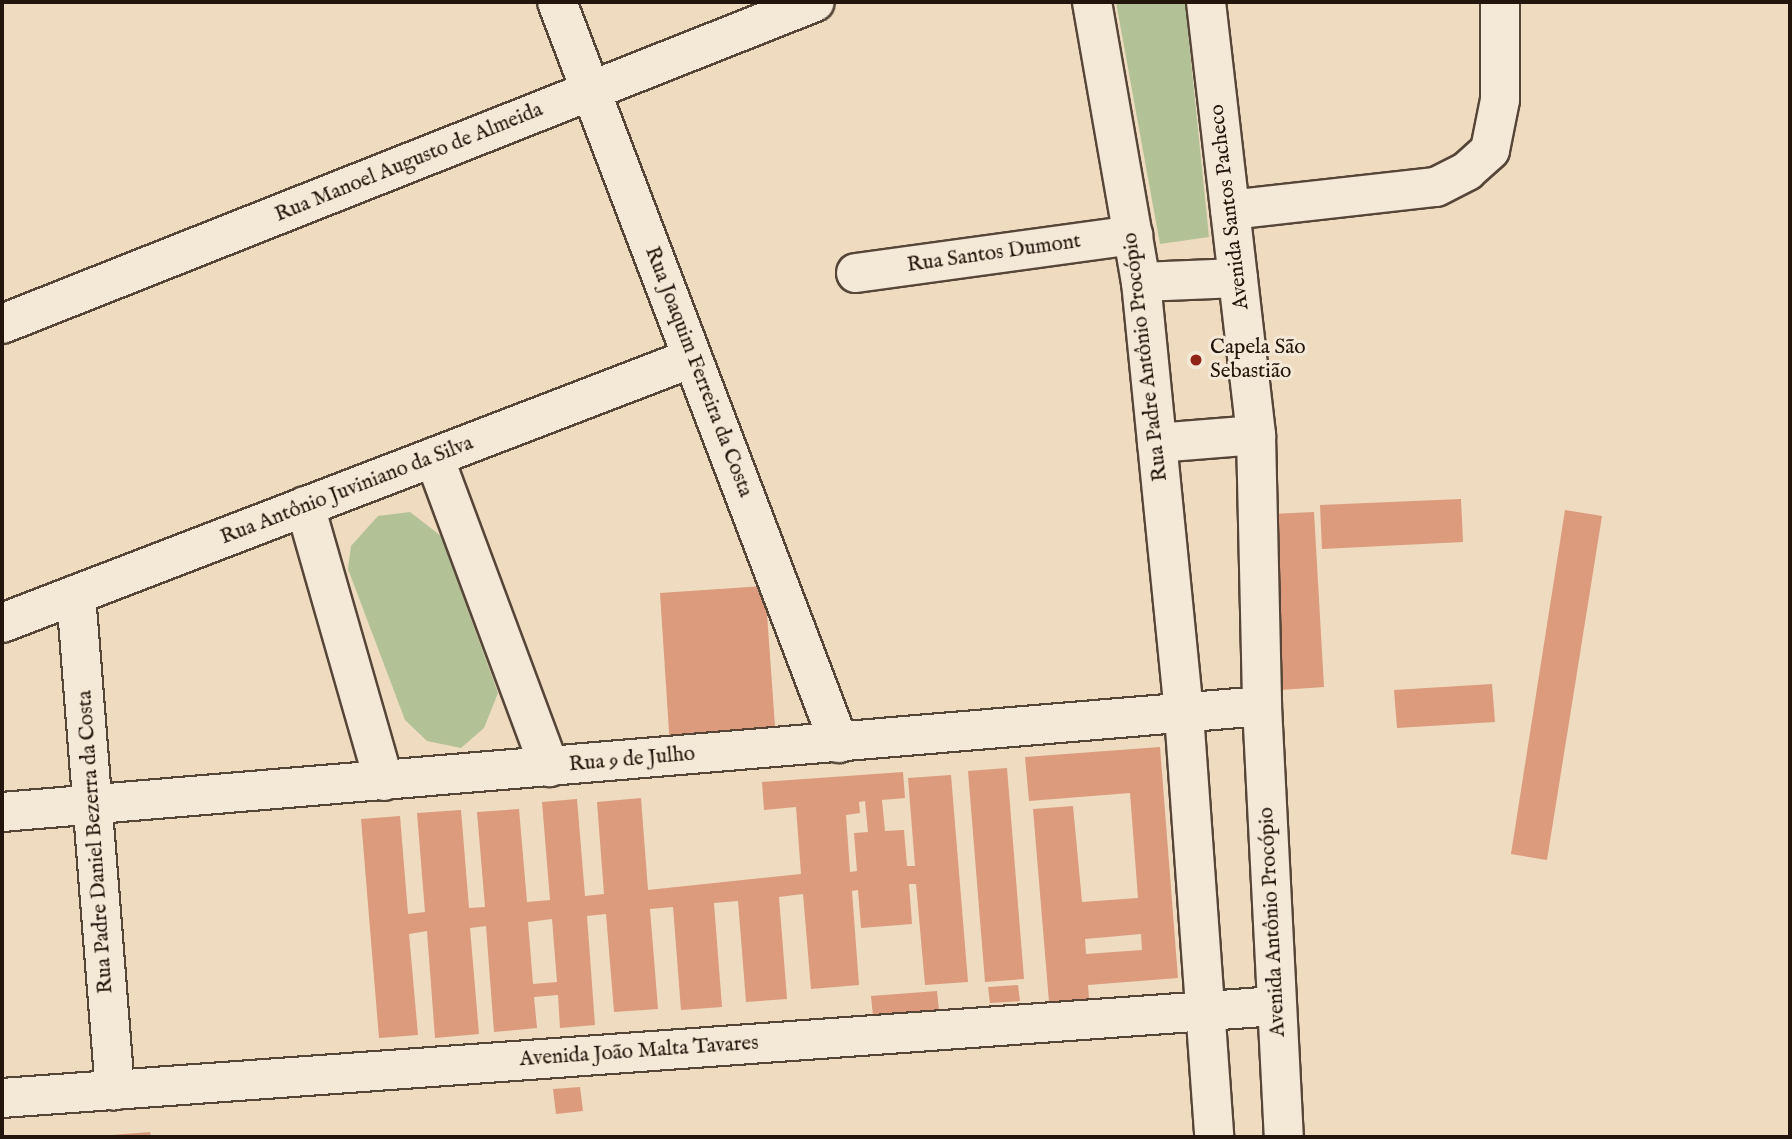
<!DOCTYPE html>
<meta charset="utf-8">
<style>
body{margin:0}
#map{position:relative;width:1792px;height:1139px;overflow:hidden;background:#eedbc0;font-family:"IM FELL English",serif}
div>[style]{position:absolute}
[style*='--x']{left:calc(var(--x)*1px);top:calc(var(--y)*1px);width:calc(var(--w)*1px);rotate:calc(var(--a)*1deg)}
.green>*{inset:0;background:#b3c197}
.building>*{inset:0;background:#db9b7c}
.roads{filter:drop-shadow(2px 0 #564638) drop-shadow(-2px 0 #564638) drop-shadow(0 2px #564638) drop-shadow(0 -2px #564638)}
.minor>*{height:38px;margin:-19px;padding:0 19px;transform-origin:19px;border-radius:19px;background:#f4e8d6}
.dots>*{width:19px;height:19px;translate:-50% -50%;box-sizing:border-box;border:4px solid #f4e8d6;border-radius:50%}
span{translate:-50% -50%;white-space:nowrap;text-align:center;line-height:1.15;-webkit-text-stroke:6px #f4e8d6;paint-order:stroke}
.street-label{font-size:21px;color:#23150b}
.poi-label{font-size:21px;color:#23150b}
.left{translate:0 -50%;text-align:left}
.frame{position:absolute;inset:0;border:4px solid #23150b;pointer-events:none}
</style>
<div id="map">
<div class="green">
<i style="clip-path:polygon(1116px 2px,1185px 2px,1209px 237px,1160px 244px)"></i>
<i style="clip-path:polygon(410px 512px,441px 536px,498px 693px,484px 728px,461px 748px,427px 741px,405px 720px,348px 569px,351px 546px,378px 516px)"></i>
</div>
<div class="building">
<i style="clip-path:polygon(1461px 499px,1463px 542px,1322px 549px,1320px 505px)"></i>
<i style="clip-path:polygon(1565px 510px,1602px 516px,1547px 860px,1511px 854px)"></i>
<i style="clip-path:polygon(1314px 512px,1324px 687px,1280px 690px,1271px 514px)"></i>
<i style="clip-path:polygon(765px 586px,776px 740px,670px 747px,660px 593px)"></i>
<i style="clip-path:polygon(1492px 684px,1495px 722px,1397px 728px,1394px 690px)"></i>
<i style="clip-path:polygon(evenodd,1160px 747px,1178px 978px,1088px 985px,1089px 999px,1049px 1002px,1033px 809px,1073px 806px,1082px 902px,1138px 898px,1130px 793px,1029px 801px,1025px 757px,1160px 747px,1141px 934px,1142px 950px,1086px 954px,1085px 939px,1141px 934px)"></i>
<i style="clip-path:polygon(1007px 768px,1024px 979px,985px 982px,968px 771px)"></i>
<i style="clip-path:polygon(evenodd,903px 772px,905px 798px,882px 800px,885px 831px,904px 830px,907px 866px,915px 866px,908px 778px,951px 775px,968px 982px,925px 985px,916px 884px,909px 884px,912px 924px,861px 928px,858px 890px,852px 891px,859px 985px,811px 989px,803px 894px,779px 897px,787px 999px,746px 1002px,738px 901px,714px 903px,722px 1007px,681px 1010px,673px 907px,650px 909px,658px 1009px,614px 1012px,606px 914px,587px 916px,595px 1025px,560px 1028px,558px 995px,534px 997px,537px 1028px,494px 1032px,486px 926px,470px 928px,479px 1034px,435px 1038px,427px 931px,409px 934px,418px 1035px,379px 1038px,361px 819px,400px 816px,408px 914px,425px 912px,417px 813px,461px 810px,469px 908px,485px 907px,477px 812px,519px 809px,527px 902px,550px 900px,542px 802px,577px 799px,585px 896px,604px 894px,597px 802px,641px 798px,648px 890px,801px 874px,796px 807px,764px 810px,762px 782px,903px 772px,865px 801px,868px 832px,854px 833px,857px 871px,850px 872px,846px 815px,860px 813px,859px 802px,865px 801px,903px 772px,552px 919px,557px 982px,533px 984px,528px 922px,552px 919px)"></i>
<i style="clip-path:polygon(1018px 985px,1020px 1001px,990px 1003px,988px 987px)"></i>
<i style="clip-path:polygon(937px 991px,939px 1010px,873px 1016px,871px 996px)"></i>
<i style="clip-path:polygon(580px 1087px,583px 1111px,556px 1114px,553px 1089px)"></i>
<i style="clip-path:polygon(150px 1132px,151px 1137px,112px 1137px,112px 1135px)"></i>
</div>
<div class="roads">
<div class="minor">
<i style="--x:557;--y:2;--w:793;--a:69.16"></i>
<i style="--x:1092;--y:2;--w:284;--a:80.1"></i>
<i style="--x:1141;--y:282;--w:434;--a:84.3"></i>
<i style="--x:1184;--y:714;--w:424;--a:85.9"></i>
<i style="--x:1206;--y:2;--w:436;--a:83.4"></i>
<i style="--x:1256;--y:435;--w:271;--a:88.7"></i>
<i style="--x:1262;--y:706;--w:432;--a:87.1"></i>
<i style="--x:1230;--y:210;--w:207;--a:-6.4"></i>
<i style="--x:1436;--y:187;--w:35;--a:-27"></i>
<i style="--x:1467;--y:171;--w:31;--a:-42"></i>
<i style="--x:1490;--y:150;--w:51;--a:-78.7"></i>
<i style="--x:1500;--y:100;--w:98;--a:-90"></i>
<i style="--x:856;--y:273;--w:280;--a:-7.8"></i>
<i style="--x:1141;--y:282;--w:97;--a:-2.4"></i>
<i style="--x:2;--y:324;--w:874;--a:-21.61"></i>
<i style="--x:1157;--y:443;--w:99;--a:-4.6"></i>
<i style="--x:434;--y:457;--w:331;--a:69.6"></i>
<i style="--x:305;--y:506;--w:286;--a:74"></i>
<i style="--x:76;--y:595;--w:497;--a:85.5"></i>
<i style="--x:2;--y:623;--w:739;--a:-21.01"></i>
<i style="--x:2;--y:812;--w:1264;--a:-4.81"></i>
<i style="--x:2;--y:1098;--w:1278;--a:-4.13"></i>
</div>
</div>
<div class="dots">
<i style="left:1196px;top:360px;background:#8f2418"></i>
</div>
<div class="street-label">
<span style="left:409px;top:163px;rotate:-22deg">Rua Manoel Augusto de Almeida</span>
<span style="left:1230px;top:207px;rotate:-97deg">Avenida Santos Pacheco</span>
<span style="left:994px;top:254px;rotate:-8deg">Rua Santos Dumont</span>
<span style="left:1146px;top:357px;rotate:-97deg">Rua Padre Antônio Procópio</span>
<span style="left:698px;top:372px;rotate:69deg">Rua Joaquim Ferreira da Costa</span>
<span style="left:347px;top:491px;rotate:-21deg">Rua Antônio Juviniano da Silva</span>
<span style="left:632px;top:760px;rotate:-5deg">Rua 9 de Julho</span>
<span style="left:96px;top:842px;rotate:-94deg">Rua Padre Daniel Bezerra da Costa</span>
<span style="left:1273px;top:922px;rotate:-93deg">Avenida Antônio Procópio</span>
<span style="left:639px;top:1052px;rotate:-4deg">Avenida João Malta Tavares</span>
</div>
<div class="poi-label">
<span class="left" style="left:1210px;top:360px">Capela São<br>Sebastião</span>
</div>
<div class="frame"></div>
</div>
